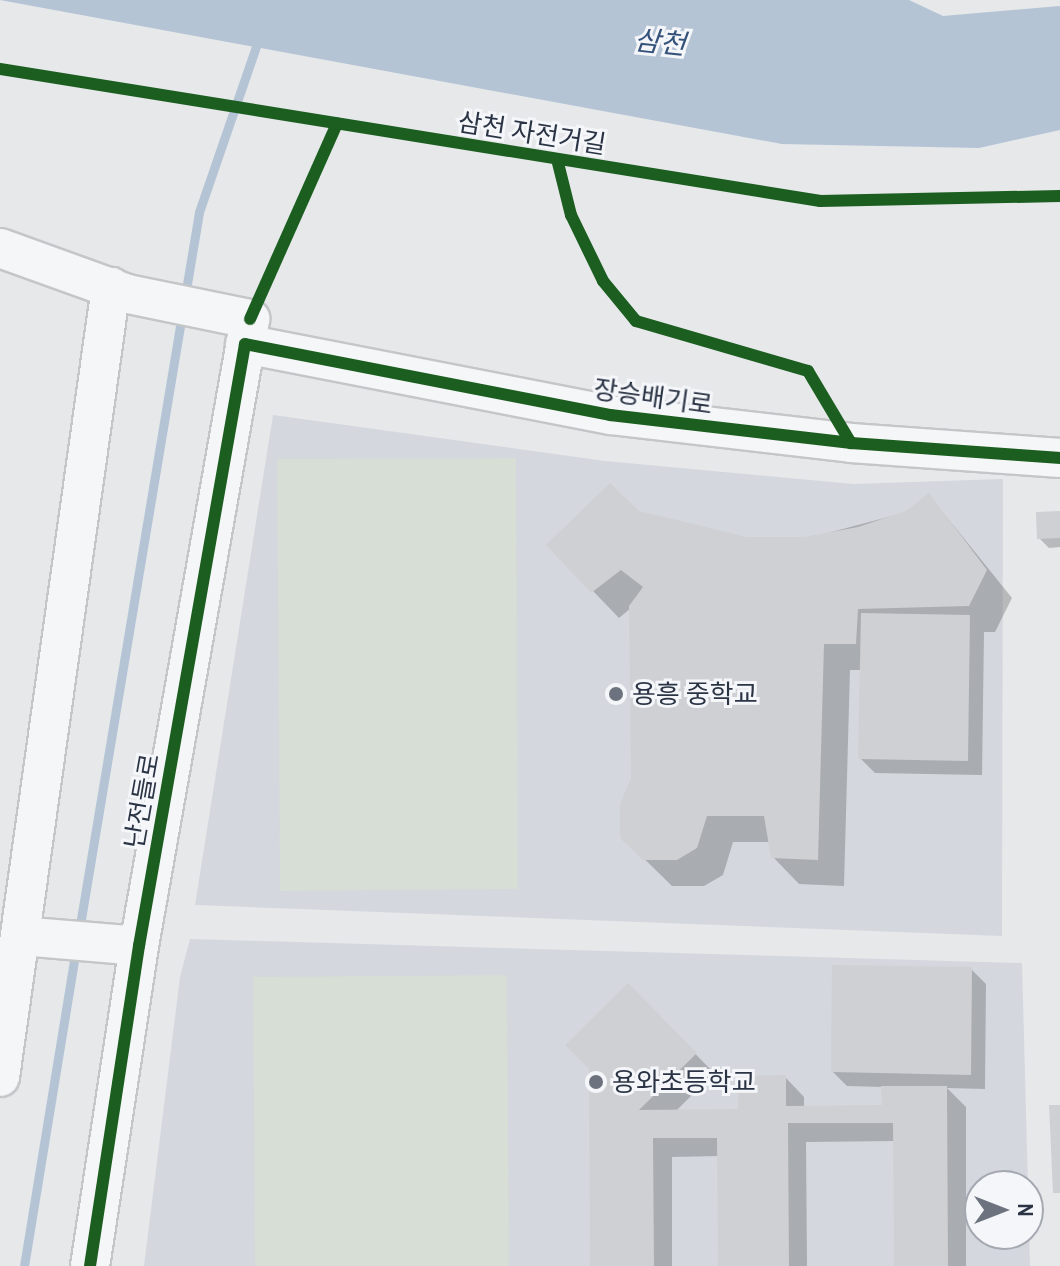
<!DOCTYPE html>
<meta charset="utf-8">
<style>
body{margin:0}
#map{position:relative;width:1060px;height:1266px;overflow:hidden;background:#e6e8ea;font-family:"Archivo Narrow","Noto Sans KR",sans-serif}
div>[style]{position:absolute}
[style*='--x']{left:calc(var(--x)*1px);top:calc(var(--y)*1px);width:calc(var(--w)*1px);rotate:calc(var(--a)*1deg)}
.built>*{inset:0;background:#d4d7dd}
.green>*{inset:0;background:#d6ded6}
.water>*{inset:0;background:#b4c4d5}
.shadow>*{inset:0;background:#0003}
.stream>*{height:9px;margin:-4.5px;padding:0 4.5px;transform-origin:4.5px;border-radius:4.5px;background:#b4c4d5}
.building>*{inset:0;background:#ced0d3}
.roads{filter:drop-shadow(2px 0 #c4c6c8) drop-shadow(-2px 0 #c4c6c8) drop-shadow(0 2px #c4c6c8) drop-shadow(0 -2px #c4c6c8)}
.minor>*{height:38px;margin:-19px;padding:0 19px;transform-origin:19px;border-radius:19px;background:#f5f6f7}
.cycleway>*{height:12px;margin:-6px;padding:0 6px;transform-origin:6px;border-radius:6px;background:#1b5e20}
.dots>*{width:22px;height:22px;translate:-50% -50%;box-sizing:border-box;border:4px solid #f4f6f9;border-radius:50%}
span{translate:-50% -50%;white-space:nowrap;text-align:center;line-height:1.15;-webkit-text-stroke:6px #f4f6f9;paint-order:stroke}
.street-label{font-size:26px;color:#2b3445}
.poi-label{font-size:26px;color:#2b3445}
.left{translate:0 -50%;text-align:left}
.water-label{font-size:28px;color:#34527a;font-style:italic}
.north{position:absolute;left:964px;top:1170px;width:80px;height:80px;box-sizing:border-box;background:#f4f6f9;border:2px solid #a4a8b1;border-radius:50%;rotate:90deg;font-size:22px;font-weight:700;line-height:32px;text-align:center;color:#2b3445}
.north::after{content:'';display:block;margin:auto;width:28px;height:36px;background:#6c737f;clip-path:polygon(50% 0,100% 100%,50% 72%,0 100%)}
</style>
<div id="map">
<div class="built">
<i style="clip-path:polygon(273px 415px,605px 461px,853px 484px,1003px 479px,1002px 936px,195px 905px)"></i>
<i style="clip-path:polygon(190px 939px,1022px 963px,1028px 1186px,980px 1186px,980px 1234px,1028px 1234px,1028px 1199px,1030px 1266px,144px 1266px,180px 977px)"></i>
</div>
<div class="green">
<i style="clip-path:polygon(516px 458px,518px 889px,280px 891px,277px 459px)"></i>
<i style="clip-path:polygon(507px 975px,509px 1266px,255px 1266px,253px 977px)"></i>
</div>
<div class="water">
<i style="clip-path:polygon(0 0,909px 0,943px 16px,1060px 6px,1060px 130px,979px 148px,782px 144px)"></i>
</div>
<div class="shadow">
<i style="clip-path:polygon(929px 495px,1012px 598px,995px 632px,984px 632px,982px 775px,875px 773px,860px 758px,861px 670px,850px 670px,844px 886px,799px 884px,773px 857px,770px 842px,733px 842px,723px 875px,704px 886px,672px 886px,622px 837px,633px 779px,631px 608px,619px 618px,593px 591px,638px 512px,746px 539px,805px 539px,907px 512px)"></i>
<i style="clip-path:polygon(1060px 513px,1060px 547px,1049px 548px,1039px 538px)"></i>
<i style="clip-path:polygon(971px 969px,986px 984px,985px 1089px,947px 1088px,966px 1107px,966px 1266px,896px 1266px,895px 1141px,806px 1142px,807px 1266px,720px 1266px,719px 1156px,672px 1157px,672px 1266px,592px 1266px,628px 985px,714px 1073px,675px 1112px,740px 1111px,785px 1077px,804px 1097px,804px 1108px,884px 1107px,884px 1087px,847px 1086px,833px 1072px)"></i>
</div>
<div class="stream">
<i style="--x:185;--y:296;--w:85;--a:-80.5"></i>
<i style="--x:199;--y:212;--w:184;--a:-71"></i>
<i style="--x:79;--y:931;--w:626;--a:-80.52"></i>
<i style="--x:24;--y:1266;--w:320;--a:-80.7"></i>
</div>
<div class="building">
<i style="clip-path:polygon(610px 483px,639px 511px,747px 537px,804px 537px,858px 527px,906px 511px,929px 493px,987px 570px,969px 606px,858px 609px,856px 644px,824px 644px,818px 860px,771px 858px,764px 816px,707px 816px,697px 848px,677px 860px,643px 860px,620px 838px,620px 804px,631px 778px,629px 606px,643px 587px,621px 570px,591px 593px,546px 545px)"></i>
<i style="clip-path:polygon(1060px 511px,1060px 538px,1037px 539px,1036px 512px)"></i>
<i style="clip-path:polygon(861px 613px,970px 615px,968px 761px,858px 759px)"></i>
<i style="clip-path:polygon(832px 965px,972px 967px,971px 1075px,831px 1072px)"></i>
<i style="clip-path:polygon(628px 983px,697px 1053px,639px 1110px,738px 1109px,738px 1076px,786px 1075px,786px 1106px,882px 1105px,881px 1086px,947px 1086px,948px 1266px,894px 1266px,893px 1123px,788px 1123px,789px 1266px,718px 1266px,717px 1138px,653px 1138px,654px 1266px,590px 1266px,589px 1069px,565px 1045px)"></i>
<i style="clip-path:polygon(1049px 1105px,1060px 1105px,1060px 1193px,1053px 1193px)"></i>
</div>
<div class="roads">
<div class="minor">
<i style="--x:0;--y:248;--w:136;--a:19.8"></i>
<i style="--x:128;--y:294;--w:125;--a:11.6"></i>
<i style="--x:250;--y:319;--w:637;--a:100.04"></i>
<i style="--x:139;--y:946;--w:324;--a:98.7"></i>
<i style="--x:245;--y:344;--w:372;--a:11"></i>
<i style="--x:610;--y:415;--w:243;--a:6.6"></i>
<i style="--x:851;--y:443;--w:210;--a:4.1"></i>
<i style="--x:20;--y:936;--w:119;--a:4.8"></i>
<i style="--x:0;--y:1077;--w:798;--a:-82"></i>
</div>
</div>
<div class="cycleway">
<i style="--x:0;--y:69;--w:831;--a:9.14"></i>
<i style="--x:820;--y:201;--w:240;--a:-1.2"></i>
<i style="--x:557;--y:159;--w:58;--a:76"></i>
<i style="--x:571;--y:215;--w:73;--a:64.1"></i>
<i style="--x:603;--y:281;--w:52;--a:50.5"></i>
<i style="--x:636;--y:321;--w:179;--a:16.2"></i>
<i style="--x:808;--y:371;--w:84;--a:59.2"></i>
<i style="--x:250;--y:319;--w:214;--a:-66"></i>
<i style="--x:90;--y:1266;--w:324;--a:-81.3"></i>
<i style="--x:139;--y:946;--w:611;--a:-80.01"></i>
<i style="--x:245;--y:344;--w:372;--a:11"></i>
<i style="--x:610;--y:415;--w:243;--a:6.6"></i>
<i style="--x:851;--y:443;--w:210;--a:4.1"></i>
</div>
<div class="dots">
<i style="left:616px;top:694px;background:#6c737f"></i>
<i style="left:596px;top:1082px;background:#6c737f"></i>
</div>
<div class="street-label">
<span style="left:532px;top:133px;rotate:9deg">삼천 자전거길</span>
<span style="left:653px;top:397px;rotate:8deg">장승배기로</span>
<span style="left:142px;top:801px;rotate:-80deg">난전들로</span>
</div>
<div class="poi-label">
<span class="left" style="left:632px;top:694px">용흥 중학교</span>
<span class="left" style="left:612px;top:1082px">용와초등학교</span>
</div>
<div class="water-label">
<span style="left:660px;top:42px;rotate:6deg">삼천</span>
</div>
<div class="north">N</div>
</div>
